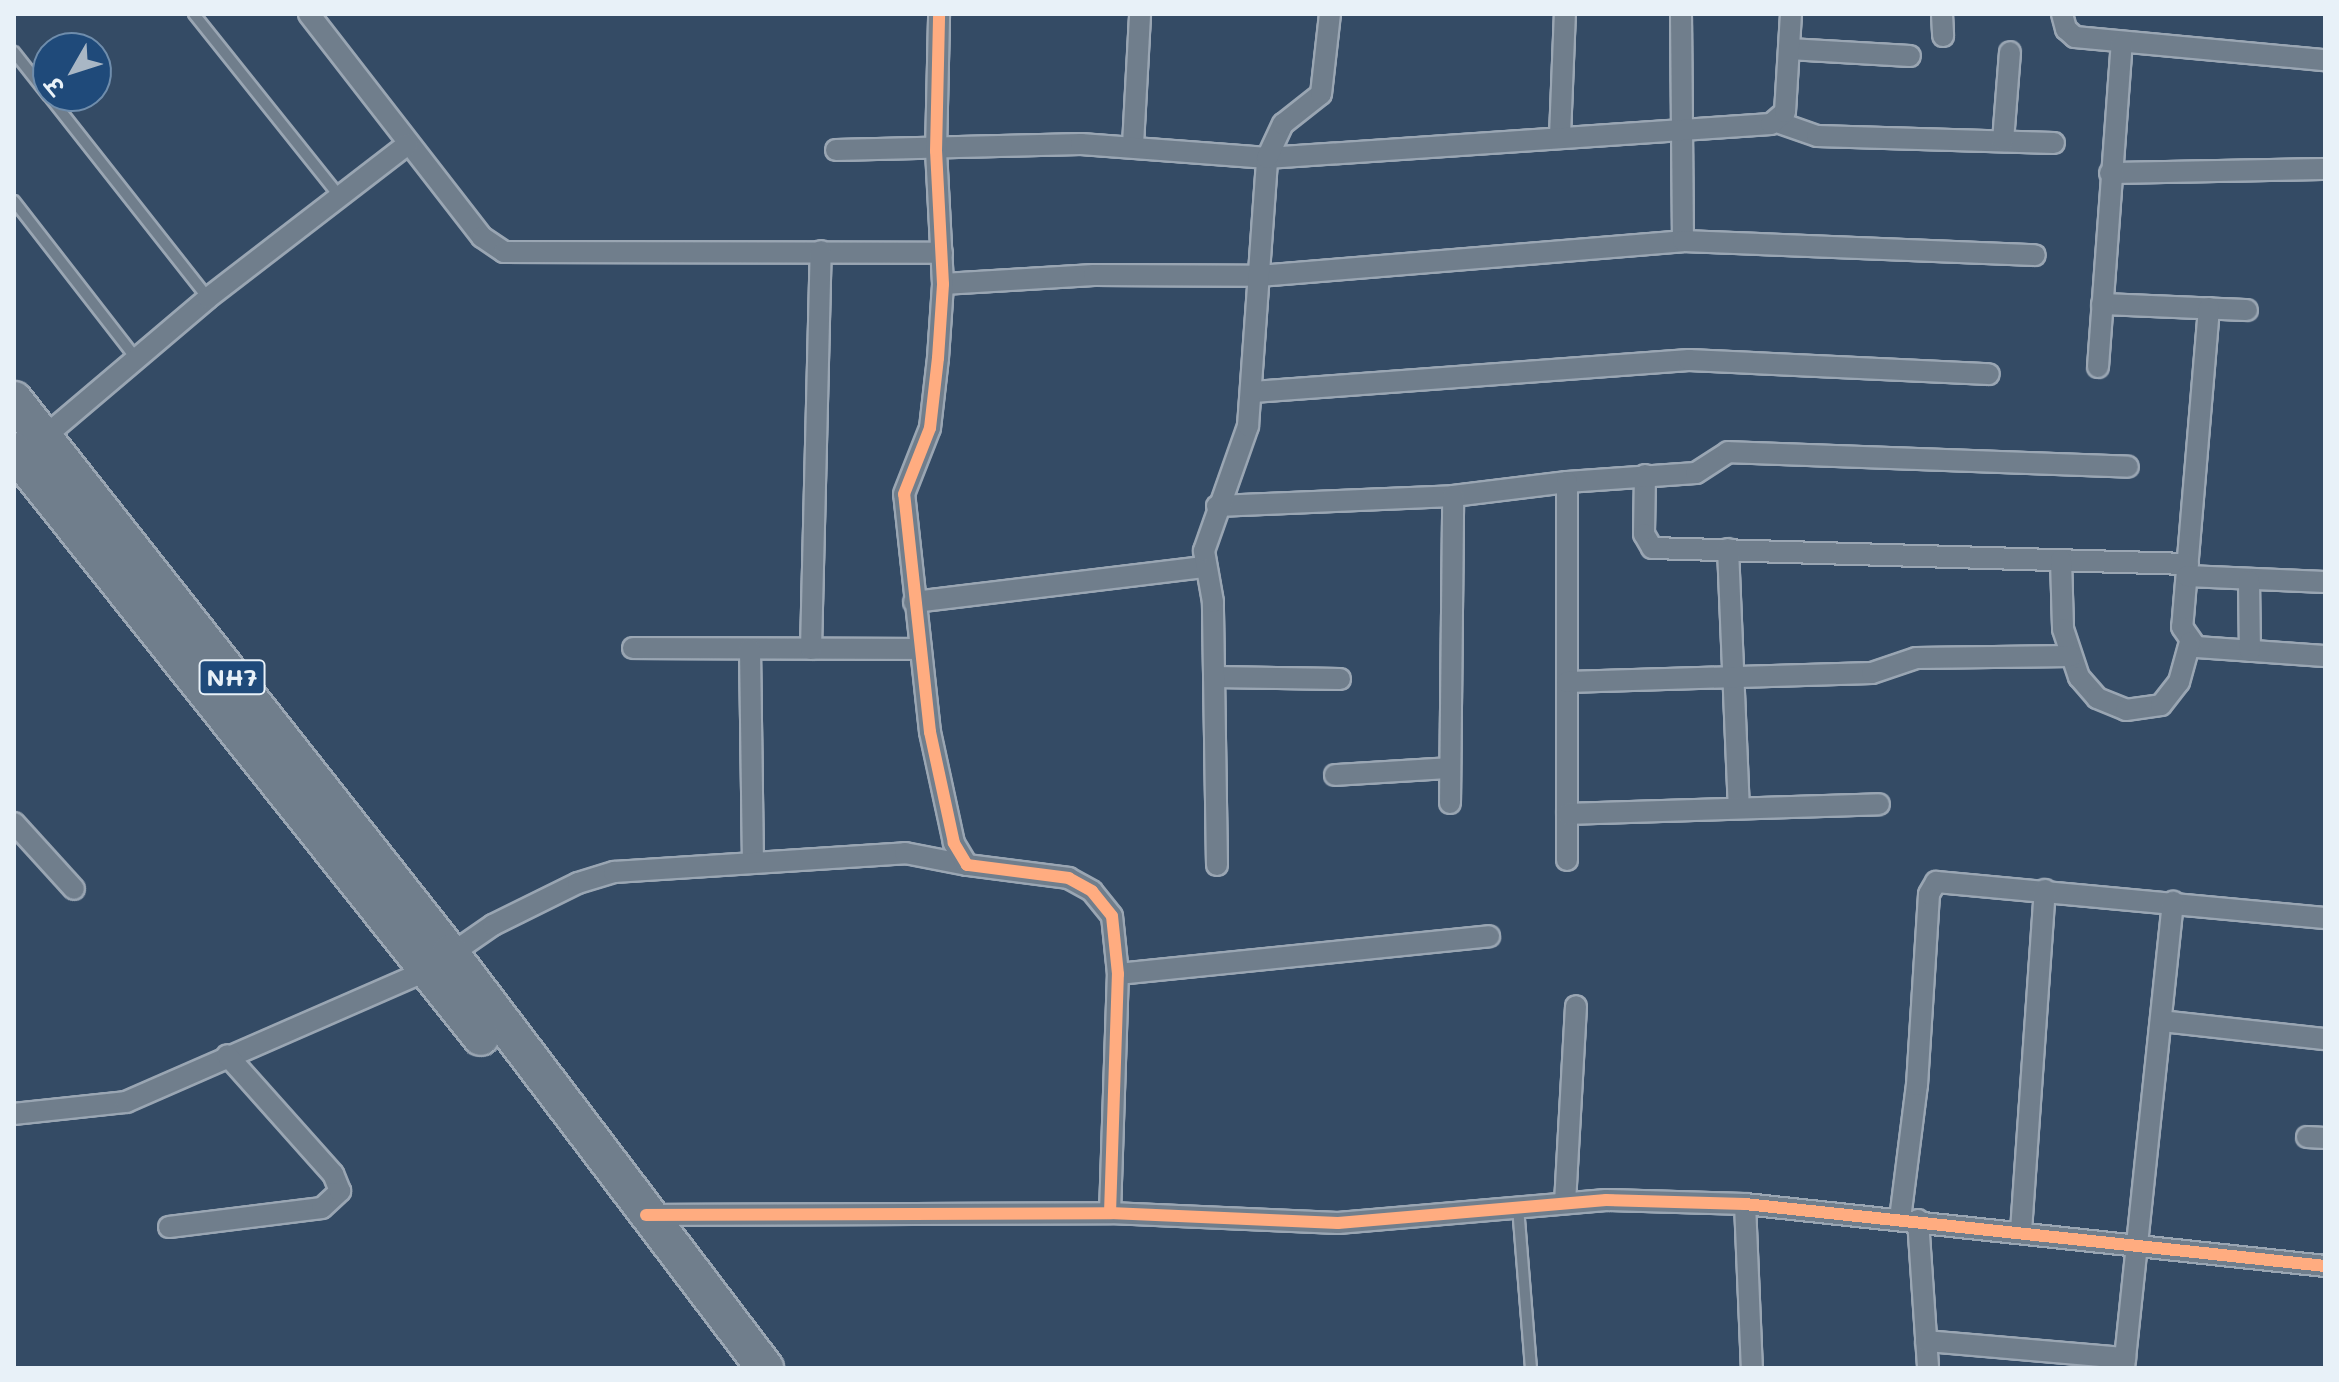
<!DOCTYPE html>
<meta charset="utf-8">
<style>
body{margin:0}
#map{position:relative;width:2339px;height:1382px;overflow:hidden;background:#344b65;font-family:Mali,"Playpen Sans Deva",sans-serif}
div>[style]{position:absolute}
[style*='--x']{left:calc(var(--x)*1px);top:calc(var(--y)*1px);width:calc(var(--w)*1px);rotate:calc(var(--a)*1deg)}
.roads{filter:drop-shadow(2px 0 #9aa6b3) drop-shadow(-2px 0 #9aa6b3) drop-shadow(0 2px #9aa6b3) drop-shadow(0 -2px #9aa6b3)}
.lane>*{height:10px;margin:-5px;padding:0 5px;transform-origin:5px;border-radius:5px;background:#707e8c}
.street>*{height:20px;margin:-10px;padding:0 10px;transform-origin:10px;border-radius:10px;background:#707e8c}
.highway>*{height:36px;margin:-18px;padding:0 18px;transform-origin:18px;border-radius:18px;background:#707e8c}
.cycleway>*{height:12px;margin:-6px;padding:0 6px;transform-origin:6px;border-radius:6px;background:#ffac80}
span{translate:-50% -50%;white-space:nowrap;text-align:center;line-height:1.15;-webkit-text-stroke:7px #1f4a7a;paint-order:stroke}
.shield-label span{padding:2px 6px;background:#1f4a7a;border:2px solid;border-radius:6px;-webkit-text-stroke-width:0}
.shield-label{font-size:24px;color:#e8f1f8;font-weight:700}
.frame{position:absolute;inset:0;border:16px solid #e8f1f8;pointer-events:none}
.north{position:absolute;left:32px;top:32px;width:80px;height:80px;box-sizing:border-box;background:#1f4a7a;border:2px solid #6f8dac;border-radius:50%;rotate:231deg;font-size:22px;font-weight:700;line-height:32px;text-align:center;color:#e8f1f8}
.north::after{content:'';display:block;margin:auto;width:28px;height:36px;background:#a9b7c5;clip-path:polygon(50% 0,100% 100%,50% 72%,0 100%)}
</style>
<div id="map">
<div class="roads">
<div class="lane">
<i style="--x:194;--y:14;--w:234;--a:51.4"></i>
<i style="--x:14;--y:52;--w:55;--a:51.7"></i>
<i style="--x:49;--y:96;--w:257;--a:51.8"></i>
<i style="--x:14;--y:201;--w:199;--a:52.2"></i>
<i style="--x:1518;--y:1207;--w:162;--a:85.4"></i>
</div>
<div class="street">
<i style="--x:309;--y:14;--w:282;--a:52.2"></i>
<i style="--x:482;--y:237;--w:27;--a:34"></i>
<i style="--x:504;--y:252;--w:438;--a:0.1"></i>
<i style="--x:1681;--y:14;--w:227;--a:89.5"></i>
<i style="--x:1942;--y:14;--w:22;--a:87"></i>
<i style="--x:2062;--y:14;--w:16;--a:75"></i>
<i style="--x:2066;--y:29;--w:12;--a:42"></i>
<i style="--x:2075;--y:37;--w:251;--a:5.3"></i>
<i style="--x:1789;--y:49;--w:121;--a:3.3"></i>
<i style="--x:1777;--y:122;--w:42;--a:19.3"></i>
<i style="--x:1817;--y:136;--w:237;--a:1.7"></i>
<i style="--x:1560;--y:136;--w:122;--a:-87.7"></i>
<i style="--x:2003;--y:141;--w:89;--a:-85.5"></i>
<i style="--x:1133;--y:145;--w:131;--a:-86.9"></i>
<i style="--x:836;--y:150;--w:245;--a:-1.4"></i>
<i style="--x:1081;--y:144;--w:187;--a:4.3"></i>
<i style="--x:1267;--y:158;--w:505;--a:-3.86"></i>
<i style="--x:1771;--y:124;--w:18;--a:-41"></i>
<i style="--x:1785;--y:112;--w:98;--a:-86.5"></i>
<i style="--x:2110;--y:173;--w:215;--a:-1.1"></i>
<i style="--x:943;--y:284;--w:151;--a:-3.4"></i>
<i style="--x:1094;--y:275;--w:165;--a:0.3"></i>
<i style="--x:1259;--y:276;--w:425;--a:-4.7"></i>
<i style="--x:1683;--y:241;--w:352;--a:2.3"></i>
<i style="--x:2102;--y:304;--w:145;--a:2.4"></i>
<i style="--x:2209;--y:308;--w:320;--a:94.8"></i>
<i style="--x:2182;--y:627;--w:24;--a:55"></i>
<i style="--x:2196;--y:647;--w:129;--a:4"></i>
<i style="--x:2098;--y:367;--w:325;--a:-85.8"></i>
<i style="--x:1253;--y:392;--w:437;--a:-4.2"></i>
<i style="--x:1689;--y:360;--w:300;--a:2.7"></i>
<i style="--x:43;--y:438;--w:216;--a:-40.3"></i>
<i style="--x:208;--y:298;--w:252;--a:-37.6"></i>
<i style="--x:1645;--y:475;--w:59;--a:91"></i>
<i style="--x:1644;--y:534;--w:16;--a:60"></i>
<i style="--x:1652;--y:548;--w:536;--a:1.71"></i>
<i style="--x:1567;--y:482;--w:129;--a:-4"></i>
<i style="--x:1696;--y:473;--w:38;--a:-33"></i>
<i style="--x:1728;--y:452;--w:400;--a:2.1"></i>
<i style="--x:1217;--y:506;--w:236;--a:-2.4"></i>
<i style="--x:1453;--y:496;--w:115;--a:-7"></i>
<i style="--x:1567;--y:482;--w:378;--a:90"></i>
<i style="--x:1728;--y:549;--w:259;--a:87.6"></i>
<i style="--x:2061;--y:560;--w:69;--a:88.3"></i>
<i style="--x:2063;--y:629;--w:51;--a:71.6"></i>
<i style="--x:2079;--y:677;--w:28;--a:49"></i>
<i style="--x:2097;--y:698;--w:31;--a:22"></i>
<i style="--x:2126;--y:710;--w:35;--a:-8"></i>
<i style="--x:2161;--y:705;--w:29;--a:-52"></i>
<i style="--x:2179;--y:682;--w:41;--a:-74.6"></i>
<i style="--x:2187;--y:576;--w:138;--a:2.5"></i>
<i style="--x:2249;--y:581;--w:70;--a:89.2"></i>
<i style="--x:914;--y:602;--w:292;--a:-6.9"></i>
<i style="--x:633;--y:648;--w:288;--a:0.2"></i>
<i style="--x:750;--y:649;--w:210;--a:89.2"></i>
<i style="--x:811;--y:649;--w:398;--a:-88.6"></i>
<i style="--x:1214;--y:677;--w:126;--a:0.9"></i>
<i style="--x:1567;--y:682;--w:305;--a:-1.7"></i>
<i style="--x:1872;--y:673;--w:46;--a:-18.8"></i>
<i style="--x:1916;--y:658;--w:155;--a:-0.7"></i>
<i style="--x:1335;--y:775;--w:115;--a:-3.5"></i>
<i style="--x:1450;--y:803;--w:307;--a:-89.4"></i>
<i style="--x:1567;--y:814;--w:312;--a:-1.8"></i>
<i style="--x:14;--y:823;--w:89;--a:47.7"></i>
<i style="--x:1217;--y:865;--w:263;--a:-90.9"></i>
<i style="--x:1213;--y:602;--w:52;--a:-100"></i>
<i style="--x:1204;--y:551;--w:133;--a:-70.6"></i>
<i style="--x:1248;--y:426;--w:269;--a:-85.9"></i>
<i style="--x:1267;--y:158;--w:38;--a:-65"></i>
<i style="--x:1283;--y:124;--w:48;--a:-38.3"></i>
<i style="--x:1321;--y:94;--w:81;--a:-83.6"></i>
<i style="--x:1118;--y:974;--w:373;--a:-5.8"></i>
<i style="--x:2161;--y:1021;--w:165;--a:6.3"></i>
<i style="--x:14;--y:1114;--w:113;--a:-6.1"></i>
<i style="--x:126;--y:1102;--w:330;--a:-23.6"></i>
<i style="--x:428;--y:970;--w:79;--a:-34.7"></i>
<i style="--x:493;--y:925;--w:95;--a:-26.3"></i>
<i style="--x:578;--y:883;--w:38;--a:-17"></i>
<i style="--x:614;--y:872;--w:292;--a:-3.7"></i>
<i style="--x:905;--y:853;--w:63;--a:11"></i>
<i style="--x:2307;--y:1137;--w:18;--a:3"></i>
<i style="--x:1565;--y:1203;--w:197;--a:-86.8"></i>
<i style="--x:1745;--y:1204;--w:164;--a:87.6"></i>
<i style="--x:1110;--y:1213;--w:228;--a:2.5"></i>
<i style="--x:1338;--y:1223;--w:269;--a:-4.9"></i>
<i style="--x:1606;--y:1200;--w:139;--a:1.6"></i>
<i style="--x:1745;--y:1204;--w:583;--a:6.1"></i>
<i style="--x:646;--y:1215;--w:464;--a:-0.2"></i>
<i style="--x:1110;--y:1213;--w:239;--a:-88.1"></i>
<i style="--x:1118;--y:974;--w:58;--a:-95.9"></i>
<i style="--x:1112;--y:916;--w:32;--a:-129"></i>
<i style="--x:1092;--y:891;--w:26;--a:-151"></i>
<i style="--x:1069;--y:878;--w:103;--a:-172.7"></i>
<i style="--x:967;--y:865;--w:26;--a:-121"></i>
<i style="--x:954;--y:843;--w:114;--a:-102.2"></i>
<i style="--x:930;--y:732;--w:239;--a:-96.2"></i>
<i style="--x:904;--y:494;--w:71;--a:-68.5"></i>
<i style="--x:930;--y:428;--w:70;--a:-83.5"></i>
<i style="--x:938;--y:358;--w:74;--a:-86.1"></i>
<i style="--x:943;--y:284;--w:133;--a:-93"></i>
<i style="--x:936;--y:151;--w:137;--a:-88.7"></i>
<i style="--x:1900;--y:1219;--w:135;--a:-82.8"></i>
<i style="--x:1917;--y:1085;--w:191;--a:-86.4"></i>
<i style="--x:1929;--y:894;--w:14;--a:-60"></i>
<i style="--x:1936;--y:882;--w:391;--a:5.3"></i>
<i style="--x:1918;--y:1220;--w:148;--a:86.1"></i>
<i style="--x:169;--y:1227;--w:154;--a:-7.1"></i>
<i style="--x:322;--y:1208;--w:25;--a:-43"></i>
<i style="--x:340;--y:1191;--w:18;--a:-112"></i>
<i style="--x:333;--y:1174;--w:159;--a:-131.7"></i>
<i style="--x:2021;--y:1231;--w:342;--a:-86"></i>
<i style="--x:1926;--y:1341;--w:200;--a:4.9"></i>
<i style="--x:2124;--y:1368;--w:469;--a:-84"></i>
</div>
<div class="highway">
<i style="--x:14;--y:400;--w:704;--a:51.75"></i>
<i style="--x:450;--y:953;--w:521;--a:52.8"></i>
<i style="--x:14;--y:451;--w:749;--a:51.45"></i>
</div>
</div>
<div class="cycleway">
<i style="--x:1110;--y:1213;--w:228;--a:2.5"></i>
<i style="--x:1338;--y:1223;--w:269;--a:-4.9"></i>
<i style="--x:1606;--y:1200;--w:139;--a:1.6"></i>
<i style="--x:1745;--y:1204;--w:583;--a:6.1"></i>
<i style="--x:646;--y:1215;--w:464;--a:-0.2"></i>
<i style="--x:1110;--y:1213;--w:239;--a:-88.1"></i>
<i style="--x:1118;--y:974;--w:58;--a:-95.9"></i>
<i style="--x:1112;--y:916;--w:32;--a:-129"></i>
<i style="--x:1092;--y:891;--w:26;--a:-151"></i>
<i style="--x:1069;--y:878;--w:103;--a:-172.7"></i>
<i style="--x:967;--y:865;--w:26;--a:-121"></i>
<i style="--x:954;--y:843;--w:114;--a:-102.2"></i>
<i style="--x:930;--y:732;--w:239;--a:-96.2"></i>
<i style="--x:904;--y:494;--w:71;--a:-68.5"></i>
<i style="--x:930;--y:428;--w:70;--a:-83.5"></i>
<i style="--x:938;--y:358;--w:74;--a:-86.1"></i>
<i style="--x:943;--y:284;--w:133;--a:-93"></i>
<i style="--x:936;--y:151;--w:137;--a:-88.7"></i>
</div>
<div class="shield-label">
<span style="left:232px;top:677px">NH7</span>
</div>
<div class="frame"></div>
<div class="north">उ</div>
</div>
